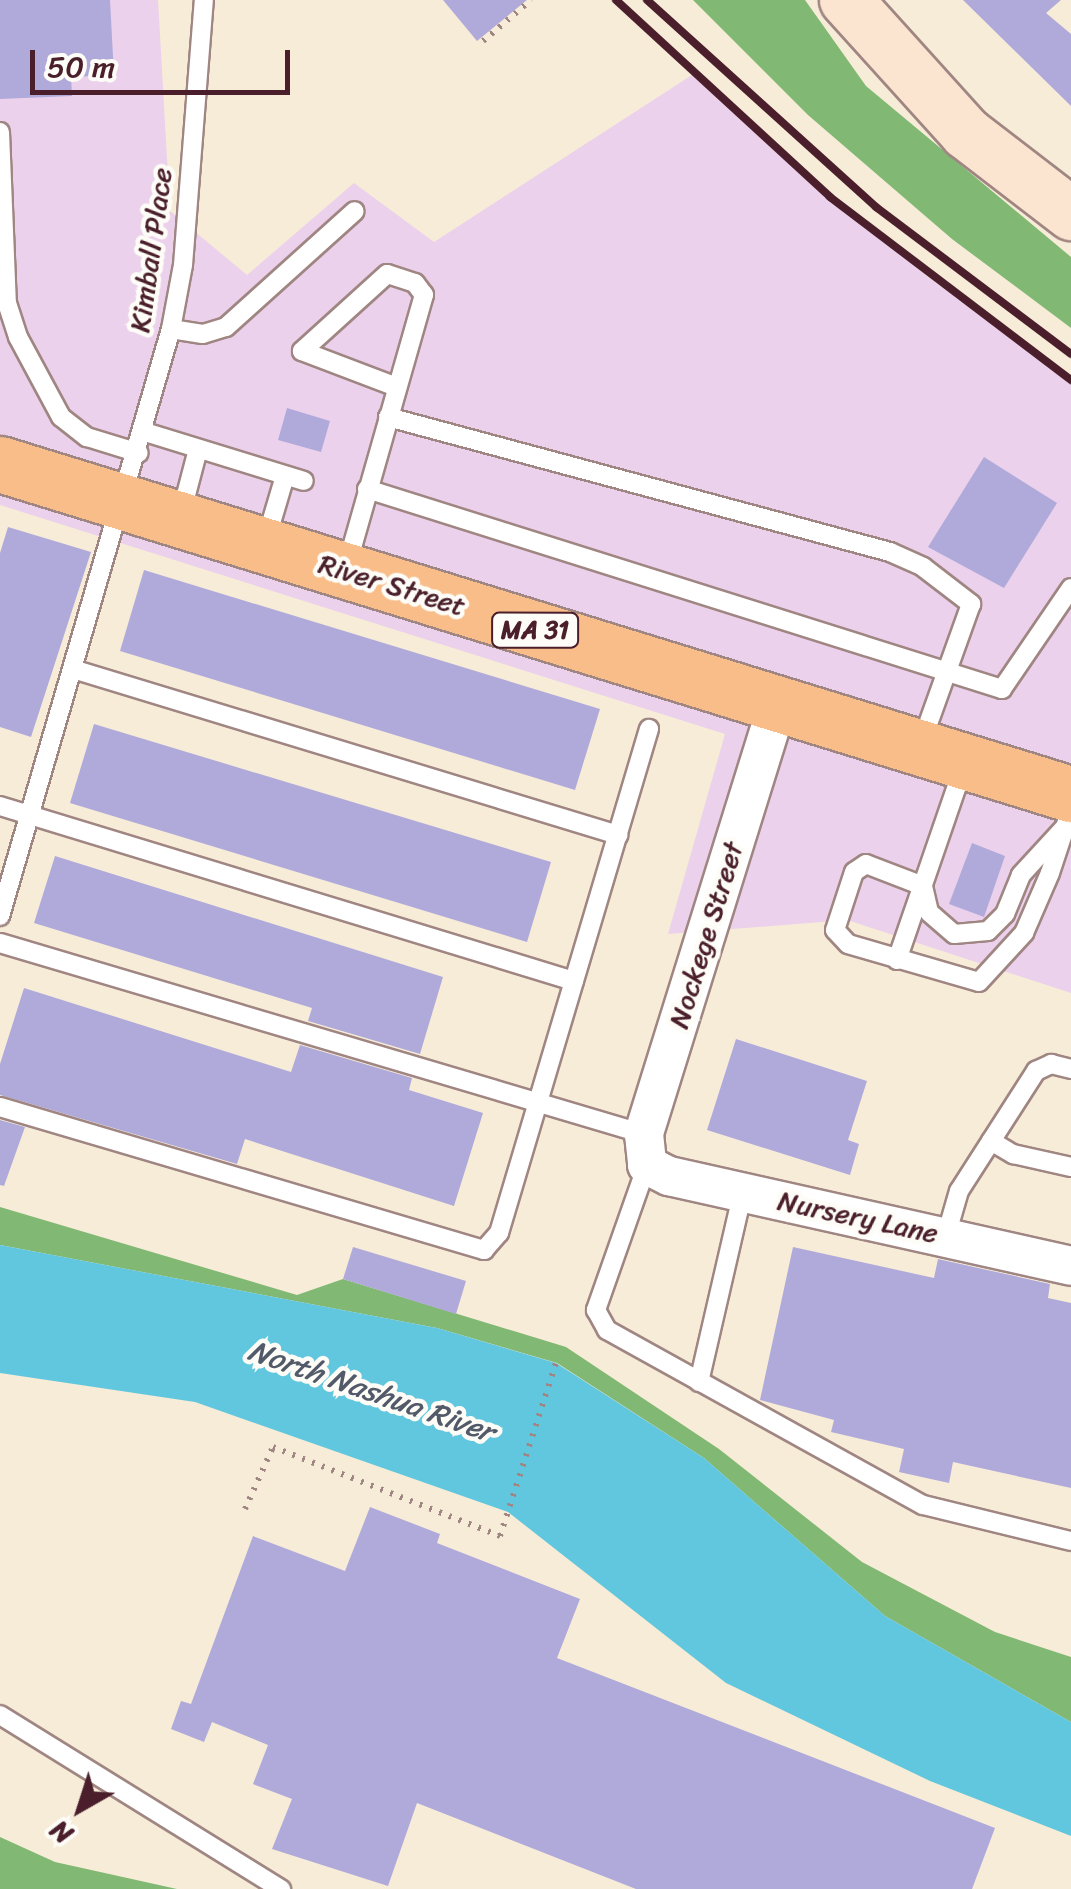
<!DOCTYPE html>
<style>
body{margin:0}
#map{position:relative;width:1071px;height:1889px;overflow:hidden;background:#f7ecd8;font-family:Sriracha,sans-serif}
div>[style]{position:absolute}
[style*='--x']{left:calc(var(--x)*1px);top:calc(var(--y)*1px);width:calc(var(--w)*1px);rotate:calc(var(--a)*1deg)}
.built>*{inset:0;background:#ebd1eb}
.forest>*{inset:0;background:#81b874}
.water>*{inset:0;background:#61c7de}
.building>*{inset:0;background:#b0aadb}
.path>*{height:6px;margin-top:-3px;transform-origin:0;background:repeating-linear-gradient(90deg,#a08682 0 2.5px,transparent 0 10.5px)}
.roads{filter:drop-shadow(2px 0 #a08682) drop-shadow(-2px 0 #a08682) drop-shadow(0 2px #a08682) drop-shadow(0 -2px #a08682)}
.lane>*{height:18px;margin:-9px;padding:0 9px;transform-origin:9px;border-radius:9px;background:#fff}
.street>*{height:38px;margin:-19px;padding:0 19px;transform-origin:19px;border-radius:19px;background:#fff}
.secondary>*{height:52px;margin:-26px;padding:0 26px;transform-origin:26px;border-radius:26px;background:#fce5d0}
.highway>*{height:55px;margin:-27.5px;padding:0 27.5px;transform-origin:27.5px;border-radius:27.5px;background:#f8bd89}
.rail>*{height:8px;margin:-4px;padding:0 4px;transform-origin:4px;border-radius:4px;background:#4a1f2b}
span{translate:-50% -50%;white-space:nowrap;text-align:center;line-height:1.15;-webkit-text-stroke:9px #fdfcf7;paint-order:stroke}
.shield-label span{padding:2px 8px;background:#fdfcf7;border:2px solid;border-radius:8px;-webkit-text-stroke-width:0}
.shield-label{font-size:25px;color:#4a1f2b;font-weight:700}
.street-label{font-size:28px;color:#4a1f2b}
.water-label{font-size:30px;color:#525a6a;font-style:italic}
.north{position:absolute;left:30px;top:1759px;width:100px;height:100px;-webkit-text-stroke:8px #fdfcf7;paint-order:stroke;rotate:219deg;font-size:28px;font-weight:700;line-height:40px;text-align:center;color:#4a1f2b}
.north::after{content:'';display:block;margin:auto;width:35px;height:45px;background:#4a1f2b;clip-path:polygon(50% 0,100% 100%,50% 72%,0 100%)}
.scale{position:absolute;left:30px;top:50px;width:260px;height:45px;box-sizing:border-box;border:5px solid #4a1f2b;border-top:0;padding-left:12px;font-size:30px;line-height:35px;white-space:nowrap;color:#4a1f2b;-webkit-text-stroke:8px #fdfcf7;paint-order:stroke}
</style>
<div id="map">
<div class="built">
<i style="clip-path:polygon(0 0,158px 0,170px 211px,247px 275px,354px 183px,434px 242px,692px 75px,928px 277px,1071px 380px,1071px 993px,847px 920px,668px 934px,725px 734px,0 505px)"></i>
</div>
<div class="forest">
<i style="clip-path:polygon(693px 0,805px 0,866px 86px,1071px 257px,1071px 328px,952px 239px,808px 115px)"></i>
<i style="clip-path:polygon(0 1207px,297px 1295px,343px 1279px,566px 1347px,719px 1449px,862px 1562px,995px 1632px,1071px 1657px,1071px 1722px,885px 1616px,704px 1458px,557px 1363px,437px 1328px,0 1245px)"></i>
<i style="clip-path:polygon(0 1837px,55px 1862px,177px 1889px,0 1889px)"></i>
</div>
<div class="water">
<i style="clip-path:polygon(0 1245px,437px 1328px,556px 1363px,704px 1458px,885px 1616px,1071px 1722px,1071px 1836px,930px 1781px,726px 1683px,508px 1512px,195px 1402px,0 1373px)"></i>
</div>
<div class="building">
<i style="clip-path:polygon(0 0,110px 0,114px 75px,71px 77px,72px 96px,0 99px)"></i>
<i style="clip-path:polygon(443px 0,527px 0,477px 41px)"></i>
<i style="clip-path:polygon(963px 0,1061px 0,1046px 13px,1071px 34px,1071px 106px)"></i>
<i style="clip-path:polygon(287px 408px,330px 421px,321px 452px,278px 440px)"></i>
<i style="clip-path:polygon(984px 457px,1057px 503px,1004px 588px,928px 547px)"></i>
<i style="clip-path:polygon(8px 527px,91px 552px,31px 737px,0 727px,0 553px)"></i>
<i style="clip-path:polygon(144px 570px,600px 709px,575px 790px,120px 651px)"></i>
<i style="clip-path:polygon(94px 724px,551px 862px,527px 942px,70px 803px)"></i>
<i style="clip-path:polygon(972px 843px,1005px 856px,984px 917px,949px 904px)"></i>
<i style="clip-path:polygon(55px 856px,443px 977px,420px 1054px,308px 1021px,312px 1008px,34px 923px)"></i>
<i style="clip-path:polygon(24px 988px,291px 1072px,300px 1045px,412px 1078px,409px 1090px,483px 1113px,454px 1206px,245px 1139px,237px 1164px,0 1095px,0 1064px)"></i>
<i style="clip-path:polygon(736px 1039px,867px 1081px,848px 1140px,859px 1144px,850px 1175px,707px 1130px)"></i>
<i style="clip-path:polygon(0 1120px,25px 1127px,4px 1186px,0 1185px)"></i>
<i style="clip-path:polygon(353px 1247px,466px 1281px,456px 1314px,343px 1279px)"></i>
<i style="clip-path:polygon(793px 1247px,934px 1278px,938px 1259px,1050px 1284px,1048px 1298px,1071px 1303px,1071px 1488px,953px 1462px,949px 1483px,899px 1472px,904px 1449px,831px 1432px,834px 1420px,760px 1400px)"></i>
<i style="clip-path:polygon(370px 1507px,440px 1534px,437px 1543px,580px 1599px,557px 1658px,995px 1828px,972px 1889px,636px 1889px,417px 1803px,388px 1886px,272px 1849px,292px 1799px,253px 1784px,268px 1745px,212px 1722px,204px 1742px,171px 1729px,181px 1701px,191px 1704px,253px 1536px,345px 1571px)"></i>
</div>
<div class="path">
<i style="--x:483;--y:41;--w:63;--a:-40.5"></i>
<i style="--x:245;--y:1509;--w:68;--a:-65.7"></i>
<i style="--x:273;--y:1447;--w:244;--a:21.4"></i>
<i style="--x:500;--y:1536;--w:182;--a:-72.1"></i>
</div>
<div class="roads">
<div class="lane">
<i style="--x:0;--y:132;--w:171;--a:87.7"></i>
<i style="--x:7;--y:303;--w:36;--a:72"></i>
<i style="--x:18;--y:337;--w:91;--a:61.7"></i>
<i style="--x:61;--y:417;--w:33;--a:38"></i>
<i style="--x:87;--y:437;--w:54;--a:17.1"></i>
<i style="--x:171;--y:329;--w:32;--a:9"></i>
<i style="--x:203;--y:334;--w:24;--a:-17"></i>
<i style="--x:226;--y:327;--w:173;--a:-42"></i>
<i style="--x:388;--y:417;--w:520;--a:15.05"></i>
<i style="--x:890;--y:552;--w:36;--a:24"></i>
<i style="--x:923;--y:567;--w:61;--a:37.6"></i>
<i style="--x:971;--y:604;--w:149;--a:109.7"></i>
<i style="--x:145;--y:432;--w:166;--a:17.1"></i>
<i style="--x:367;--y:489;--w:666;--a:17.48"></i>
<i style="--x:1002;--y:689;--w:122;--a:-55.7"></i>
<i style="--x:181;--y:514;--w:67;--a:-75.3"></i>
<i style="--x:266;--y:540;--w:67;--a:-73.5"></i>
<i style="--x:347;--y:565;--w:281;--a:-74.1"></i>
<i style="--x:424;--y:295;--w:15;--a:-127"></i>
<i style="--x:415;--y:283;--w:29;--a:-162"></i>
<i style="--x:387;--y:274;--w:115;--a:137.8"></i>
<i style="--x:302;--y:351;--w:102;--a:20.8"></i>
<i style="--x:76;--y:670;--w:567;--a:16.93"></i>
<i style="--x:0;--y:806;--w:600;--a:16.96"></i>
<i style="--x:1064;--y:828;--w:64;--a:132.5"></i>
<i style="--x:1021;--y:875;--w:42;--a:112.3"></i>
<i style="--x:1005;--y:914;--w:24;--a:135"></i>
<i style="--x:988;--y:931;--w:34;--a:175"></i>
<i style="--x:954;--y:934;--w:33;--a:-139"></i>
<i style="--x:929;--y:912;--w:27;--a:-103"></i>
<i style="--x:923;--y:886;--w:61;--a:-158.9"></i>
<i style="--x:866;--y:864;--w:14;--a:146"></i>
<i style="--x:854;--y:872;--w:61;--a:108.1"></i>
<i style="--x:835;--y:930;--w:19;--a:47"></i>
<i style="--x:848;--y:944;--w:136;--a:16.2"></i>
<i style="--x:979;--y:982;--w:67;--a:-47.4"></i>
<i style="--x:1024;--y:933;--w:65;--a:-66.6"></i>
<i style="--x:1050;--y:873;--w:67;--a:-71.8"></i>
<i style="--x:0;--y:916;--w:611;--a:-73.76"></i>
<i style="--x:171;--y:329;--w:65;--a:-79.4"></i>
<i style="--x:183;--y:265;--w:266;--a:-85.5"></i>
<i style="--x:0;--y:943;--w:672;--a:16.52"></i>
<i style="--x:897;--y:960;--w:203;--a:-71"></i>
<i style="--x:0;--y:1107;--w:505;--a:16.46"></i>
<i style="--x:484;--y:1250;--w:23;--a:-49"></i>
<i style="--x:499;--y:1233;--w:526;--a:-73.43"></i>
<i style="--x:991;--y:1141;--w:26;--a:31"></i>
<i style="--x:1013;--y:1154;--w:59;--a:12.6"></i>
<i style="--x:647;--y:1165;--w:154;--a:109.4"></i>
<i style="--x:596;--y:1310;--w:23;--a:61"></i>
<i style="--x:607;--y:1330;--w:361;--a:29"></i>
<i style="--x:923;--y:1505;--w:152;--a:13.7"></i>
<i style="--x:946;--y:1236;--w:47;--a:-73.9"></i>
<i style="--x:959;--y:1191;--w:143;--a:-57.3"></i>
<i style="--x:1036;--y:1071;--w:17;--a:-25"></i>
<i style="--x:1051;--y:1064;--w:21;--a:14"></i>
<i style="--x:699;--y:1382;--w:195;--a:-77"></i>
<i style="--x:0;--y:1715;--w:331;--a:31.8"></i>
</div>
<div class="street">
<i style="--x:777;--y:706;--w:448;--a:107.3"></i>
<i style="--x:644;--y:1134;--w:31;--a:84"></i>
<i style="--x:647;--y:1165;--w:25;--a:27"></i>
<i style="--x:669;--y:1176;--w:412;--a:12.6"></i>
</div>
<div class="secondary">
<i style="--x:846;--y:0;--w:179;--a:47.9"></i>
<i style="--x:966;--y:133;--w:133;--a:37.6"></i>
</div>
<div class="highway">
<i style="--x:0;--y:464;--w:1121;--a:17.13"></i>
</div>
</div>
<div class="rail">
<i style="--x:616;--y:0;--w:291;--a:42.6"></i>
<i style="--x:830;--y:197;--w:303;--a:37.2"></i>
<i style="--x:647;--y:0;--w:309;--a:42.1"></i>
<i style="--x:876;--y:207;--w:244;--a:37"></i>
</div>
<div class="shield-label">
<span style="left:535px;top:630px">MA 31</span>
</div>
<div class="street-label">
<span style="left:151px;top:250px;rotate:-82deg">Kimball Place</span>
<span style="left:392px;top:585px;rotate:17deg">River Street</span>
<span style="left:706px;top:935px;rotate:-73deg">Nockege Street</span>
<span style="left:858px;top:1217px;rotate:12deg">Nursery Lane</span>
</div>
<div class="water-label">
<span style="left:371px;top:1391px;rotate:19deg">North Nashua River</span>
</div>
<div class="north">N</div>
<div class="scale">50 m</div>
</div>
